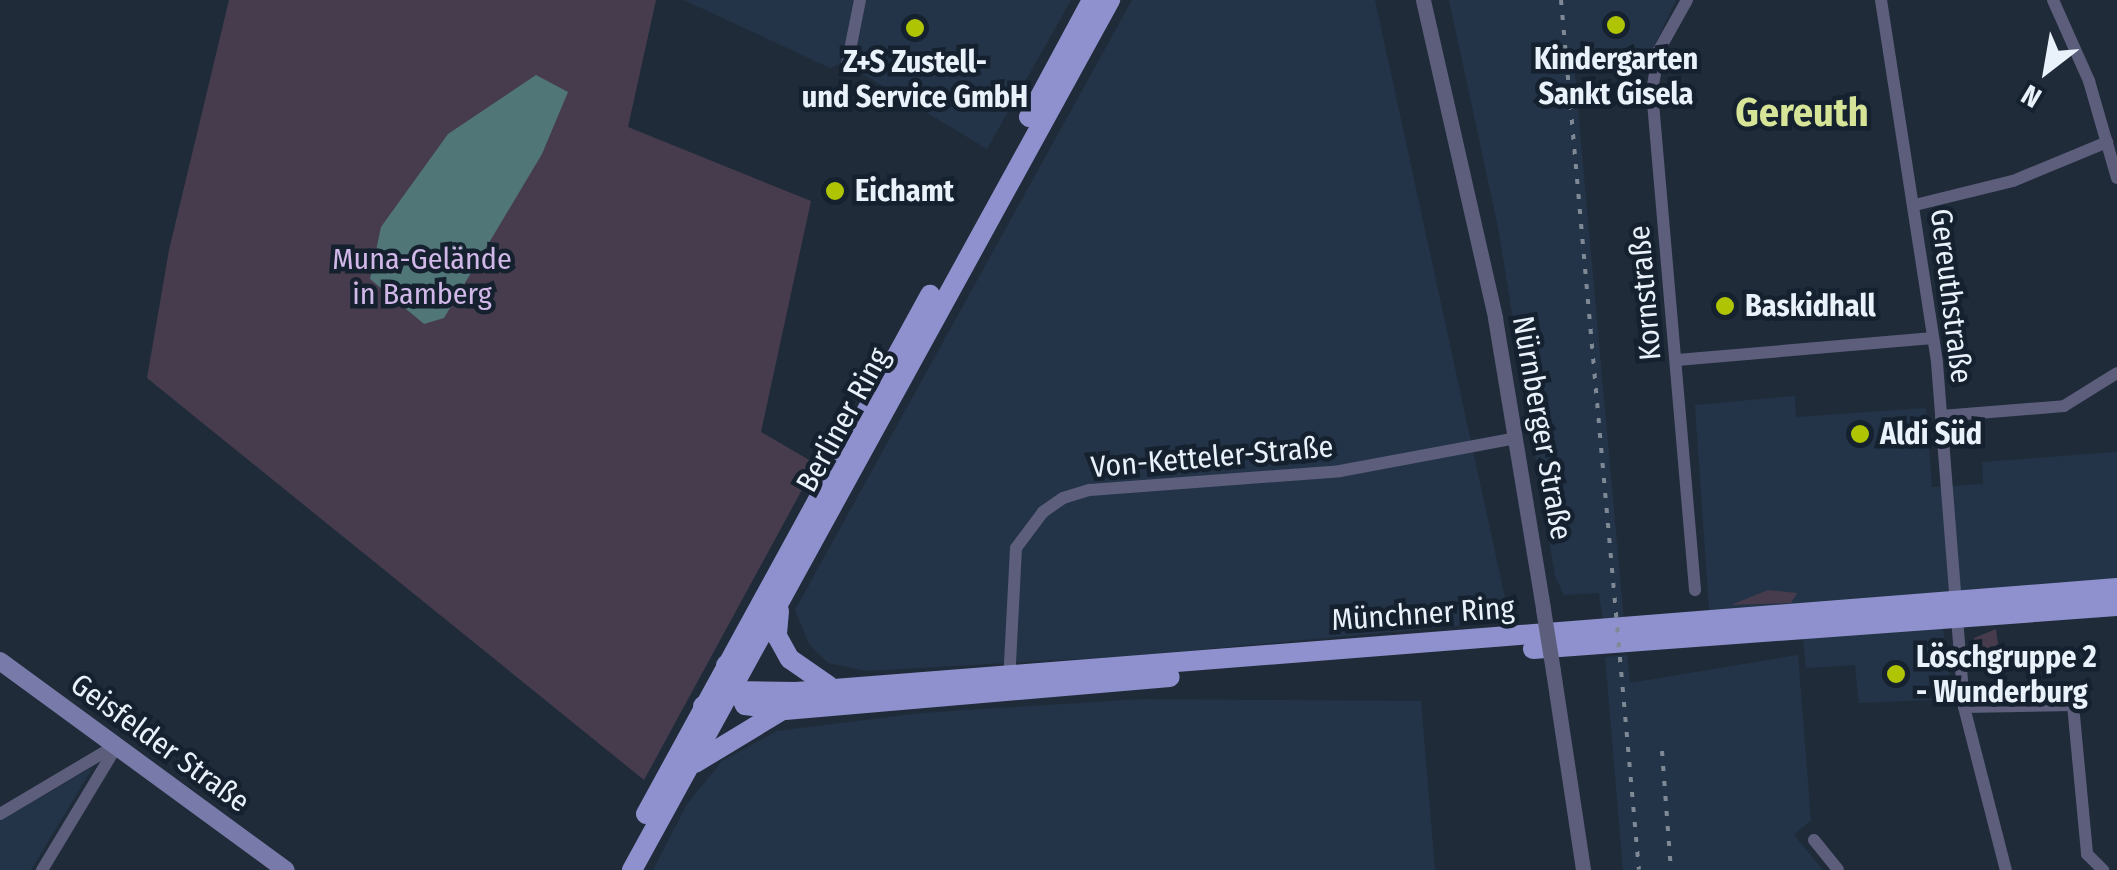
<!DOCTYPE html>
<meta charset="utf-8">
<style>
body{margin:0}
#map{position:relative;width:2117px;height:870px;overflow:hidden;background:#1f2b39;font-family:"Fira Sans Condensed",sans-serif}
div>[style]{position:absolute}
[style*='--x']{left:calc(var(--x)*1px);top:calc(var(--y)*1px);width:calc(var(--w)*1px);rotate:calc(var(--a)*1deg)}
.built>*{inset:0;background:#243448}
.green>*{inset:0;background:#463c4e}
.water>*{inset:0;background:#507678}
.minor>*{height:12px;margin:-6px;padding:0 6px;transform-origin:6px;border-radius:6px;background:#5c5e7b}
.tertiary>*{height:15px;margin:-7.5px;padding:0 7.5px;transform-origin:7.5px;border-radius:7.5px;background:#5c5e7b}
.secondary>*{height:18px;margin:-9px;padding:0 9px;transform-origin:9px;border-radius:9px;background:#787ba9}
.primary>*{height:20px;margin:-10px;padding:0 10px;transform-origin:10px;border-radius:10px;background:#8e91cd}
.rail>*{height:4px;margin-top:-2px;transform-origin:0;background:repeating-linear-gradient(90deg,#7f8995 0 5px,transparent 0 15px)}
.tertiary-bridge>*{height:15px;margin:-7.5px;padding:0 7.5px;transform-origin:7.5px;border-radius:7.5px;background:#5c5e7b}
.dots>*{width:28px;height:28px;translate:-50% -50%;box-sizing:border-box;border:5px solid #15212f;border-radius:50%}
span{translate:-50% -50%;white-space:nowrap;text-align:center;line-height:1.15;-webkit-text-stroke:9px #15212f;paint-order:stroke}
.poi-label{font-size:30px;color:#e9f1fb;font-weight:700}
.left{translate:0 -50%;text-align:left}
.park-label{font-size:30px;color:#d1b8e9}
.street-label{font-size:30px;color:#e9f1fb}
.district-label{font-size:40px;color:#d5e497;font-weight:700}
.north{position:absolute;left:1997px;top:20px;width:100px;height:100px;-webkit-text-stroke:8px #15212f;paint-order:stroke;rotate:211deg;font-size:28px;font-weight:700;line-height:40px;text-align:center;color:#e9f1fb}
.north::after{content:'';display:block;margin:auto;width:35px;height:45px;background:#e9f1fb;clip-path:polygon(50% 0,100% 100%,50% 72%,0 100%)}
</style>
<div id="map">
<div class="built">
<i style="clip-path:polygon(684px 0,1071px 0,987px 149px,843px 62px,830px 68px)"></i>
<i style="clip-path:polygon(1132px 0,1375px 0,1510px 621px,1131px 656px,867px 671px,828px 663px,810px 646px,795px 610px)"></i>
<i style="clip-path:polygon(1449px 0,1676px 0,1650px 55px,1574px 64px,1624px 621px,1603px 622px,1599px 593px,1564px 595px,1555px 576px,1498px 227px)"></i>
<i style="clip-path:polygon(1795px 396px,1796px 417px,1926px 408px,1932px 487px,1983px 484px,1982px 462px,2117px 452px,2117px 595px,1940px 607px,1953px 699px,1859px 703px,1855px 665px,1806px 668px,1801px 618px,1710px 624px,1695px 405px)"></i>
<i style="clip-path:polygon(1627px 655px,1630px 683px,1798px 655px,1811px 820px,1794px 835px,1823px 870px,1623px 870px,1605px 657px)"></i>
<i style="clip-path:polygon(1142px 699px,1421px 701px,1435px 870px,653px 870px,687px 804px,722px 761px,777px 731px,921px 713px)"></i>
<i style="clip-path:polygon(93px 767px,31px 870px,0 870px,0 821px)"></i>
</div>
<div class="green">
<i style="clip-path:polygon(229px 0,656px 0,628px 127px,811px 201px,761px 432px,816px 464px,644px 780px,147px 378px,169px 250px)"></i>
<i style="clip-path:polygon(1768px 590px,1797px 593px,1791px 603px,1731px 605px)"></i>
<i style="clip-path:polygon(1996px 629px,1998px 644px,1982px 655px,1985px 666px,1971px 666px,1974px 638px)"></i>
</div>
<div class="water">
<i style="clip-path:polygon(536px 75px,568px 92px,542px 154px,444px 318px,424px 324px,370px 279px,381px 227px,448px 134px)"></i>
</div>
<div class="minor">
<i style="--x:1687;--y:0;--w:57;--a:119.2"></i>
<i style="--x:1659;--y:50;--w:42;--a:99.7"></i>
<i style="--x:1652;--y:91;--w:501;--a:85.07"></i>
<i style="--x:1881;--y:0;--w:367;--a:81.2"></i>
<i style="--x:1937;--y:363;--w:345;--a:85.5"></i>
<i style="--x:1964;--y:707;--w:168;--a:75.6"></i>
<i style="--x:2053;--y:0;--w:89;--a:66"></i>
<i style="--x:2089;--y:81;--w:101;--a:73.9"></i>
<i style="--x:847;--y:65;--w:66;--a:-78.7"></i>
<i style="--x:1915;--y:205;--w:101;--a:-13.8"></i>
<i style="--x:2013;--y:181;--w:102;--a:-22.5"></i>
<i style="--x:1677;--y:360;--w:257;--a:-4.9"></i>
<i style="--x:1941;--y:416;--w:123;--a:-4.6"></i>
<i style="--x:2064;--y:406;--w:62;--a:-31.9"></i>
<i style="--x:1009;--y:682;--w:134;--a:-87"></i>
<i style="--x:1016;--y:548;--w:45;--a:-53.1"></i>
<i style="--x:1043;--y:512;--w:24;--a:-35"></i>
<i style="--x:1063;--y:498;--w:28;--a:-17"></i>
<i style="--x:1090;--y:490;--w:251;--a:-4.3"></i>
<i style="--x:1340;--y:471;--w:179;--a:-10.6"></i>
<i style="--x:1964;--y:707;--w:109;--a:-1.1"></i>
<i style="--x:2073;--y:705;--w:150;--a:84.6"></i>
<i style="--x:2087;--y:854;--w:23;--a:45"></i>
<i style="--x:0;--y:814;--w:135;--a:-30.7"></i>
<i style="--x:1814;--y:840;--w:38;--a:51"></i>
<i style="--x:42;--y:870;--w:147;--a:-58.9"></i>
</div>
<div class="tertiary">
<i style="--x:1423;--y:0;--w:326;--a:77.2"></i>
<i style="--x:1495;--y:318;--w:295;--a:80.6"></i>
<i style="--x:1553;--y:671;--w:201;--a:81.4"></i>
</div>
<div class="secondary">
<i style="--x:0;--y:661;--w:354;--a:36.2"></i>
</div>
<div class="primary">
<i style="--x:1029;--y:117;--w:133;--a:-61.7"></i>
<i style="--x:779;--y:611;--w:25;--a:95"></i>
<i style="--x:777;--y:636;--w:26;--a:61"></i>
<i style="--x:790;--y:659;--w:47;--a:34.7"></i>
<i style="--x:1533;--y:649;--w:586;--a:-4.21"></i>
<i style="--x:726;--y:665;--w:44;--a:64.6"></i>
<i style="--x:745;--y:705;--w:40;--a:7.1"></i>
<i style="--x:785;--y:710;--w:386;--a:-4.9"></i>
<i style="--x:703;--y:706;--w:34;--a:-26"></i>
<i style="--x:734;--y:691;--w:62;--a:0.9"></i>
<i style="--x:796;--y:692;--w:1325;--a:-4.5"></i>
<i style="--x:695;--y:763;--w:100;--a:-31.2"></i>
<i style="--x:646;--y:814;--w:592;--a:-61.31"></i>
<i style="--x:632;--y:870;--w:993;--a:-61.21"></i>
</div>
<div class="rail">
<i style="--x:1561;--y:0;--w:873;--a:84.88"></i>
<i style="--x:1662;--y:751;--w:119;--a:85.7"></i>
</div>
<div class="tertiary-bridge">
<i style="--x:1543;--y:609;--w:63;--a:80.8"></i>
</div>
<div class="dots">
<i style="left:1616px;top:25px;background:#afc504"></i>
<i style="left:915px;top:28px;background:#afc504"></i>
<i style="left:835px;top:191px;background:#afc504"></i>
<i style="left:1725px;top:306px;background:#afc504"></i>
<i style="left:1860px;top:434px;background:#afc504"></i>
<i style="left:1896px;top:674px;background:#afc504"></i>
</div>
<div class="poi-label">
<span style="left:1616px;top:76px">Kindergarten<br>Sankt Gisela</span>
<span style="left:915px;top:79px">Z+S Zustell-<br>und Service GmbH</span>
<span class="left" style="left:855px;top:191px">Eichamt</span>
<span class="left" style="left:1745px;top:306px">Baskidhall</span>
<span class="left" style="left:1880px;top:434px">Aldi Süd</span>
<span class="left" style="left:1916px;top:674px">Löschgruppe 2<br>- Wunderburg</span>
</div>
<div class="park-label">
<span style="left:422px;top:276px">Muna-Gelände<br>in Bamberg</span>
</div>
<div class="street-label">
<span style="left:1645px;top:293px;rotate:-95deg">Kornstraße</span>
<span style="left:1951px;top:296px;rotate:83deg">Gereuthstraße</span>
<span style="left:843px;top:420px;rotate:-61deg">Berliner Ring</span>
<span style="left:1542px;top:428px;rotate:80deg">Nürnberger Straße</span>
<span style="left:1212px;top:457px;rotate:-5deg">Von-Ketteler-Straße</span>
<span style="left:1423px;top:614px;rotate:-4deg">Münchner Ring</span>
<span style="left:160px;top:743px;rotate:36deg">Geisfelder Straße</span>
</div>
<div class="district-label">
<span style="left:1802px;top:113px">Gereuth</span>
</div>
<div class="north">N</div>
</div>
